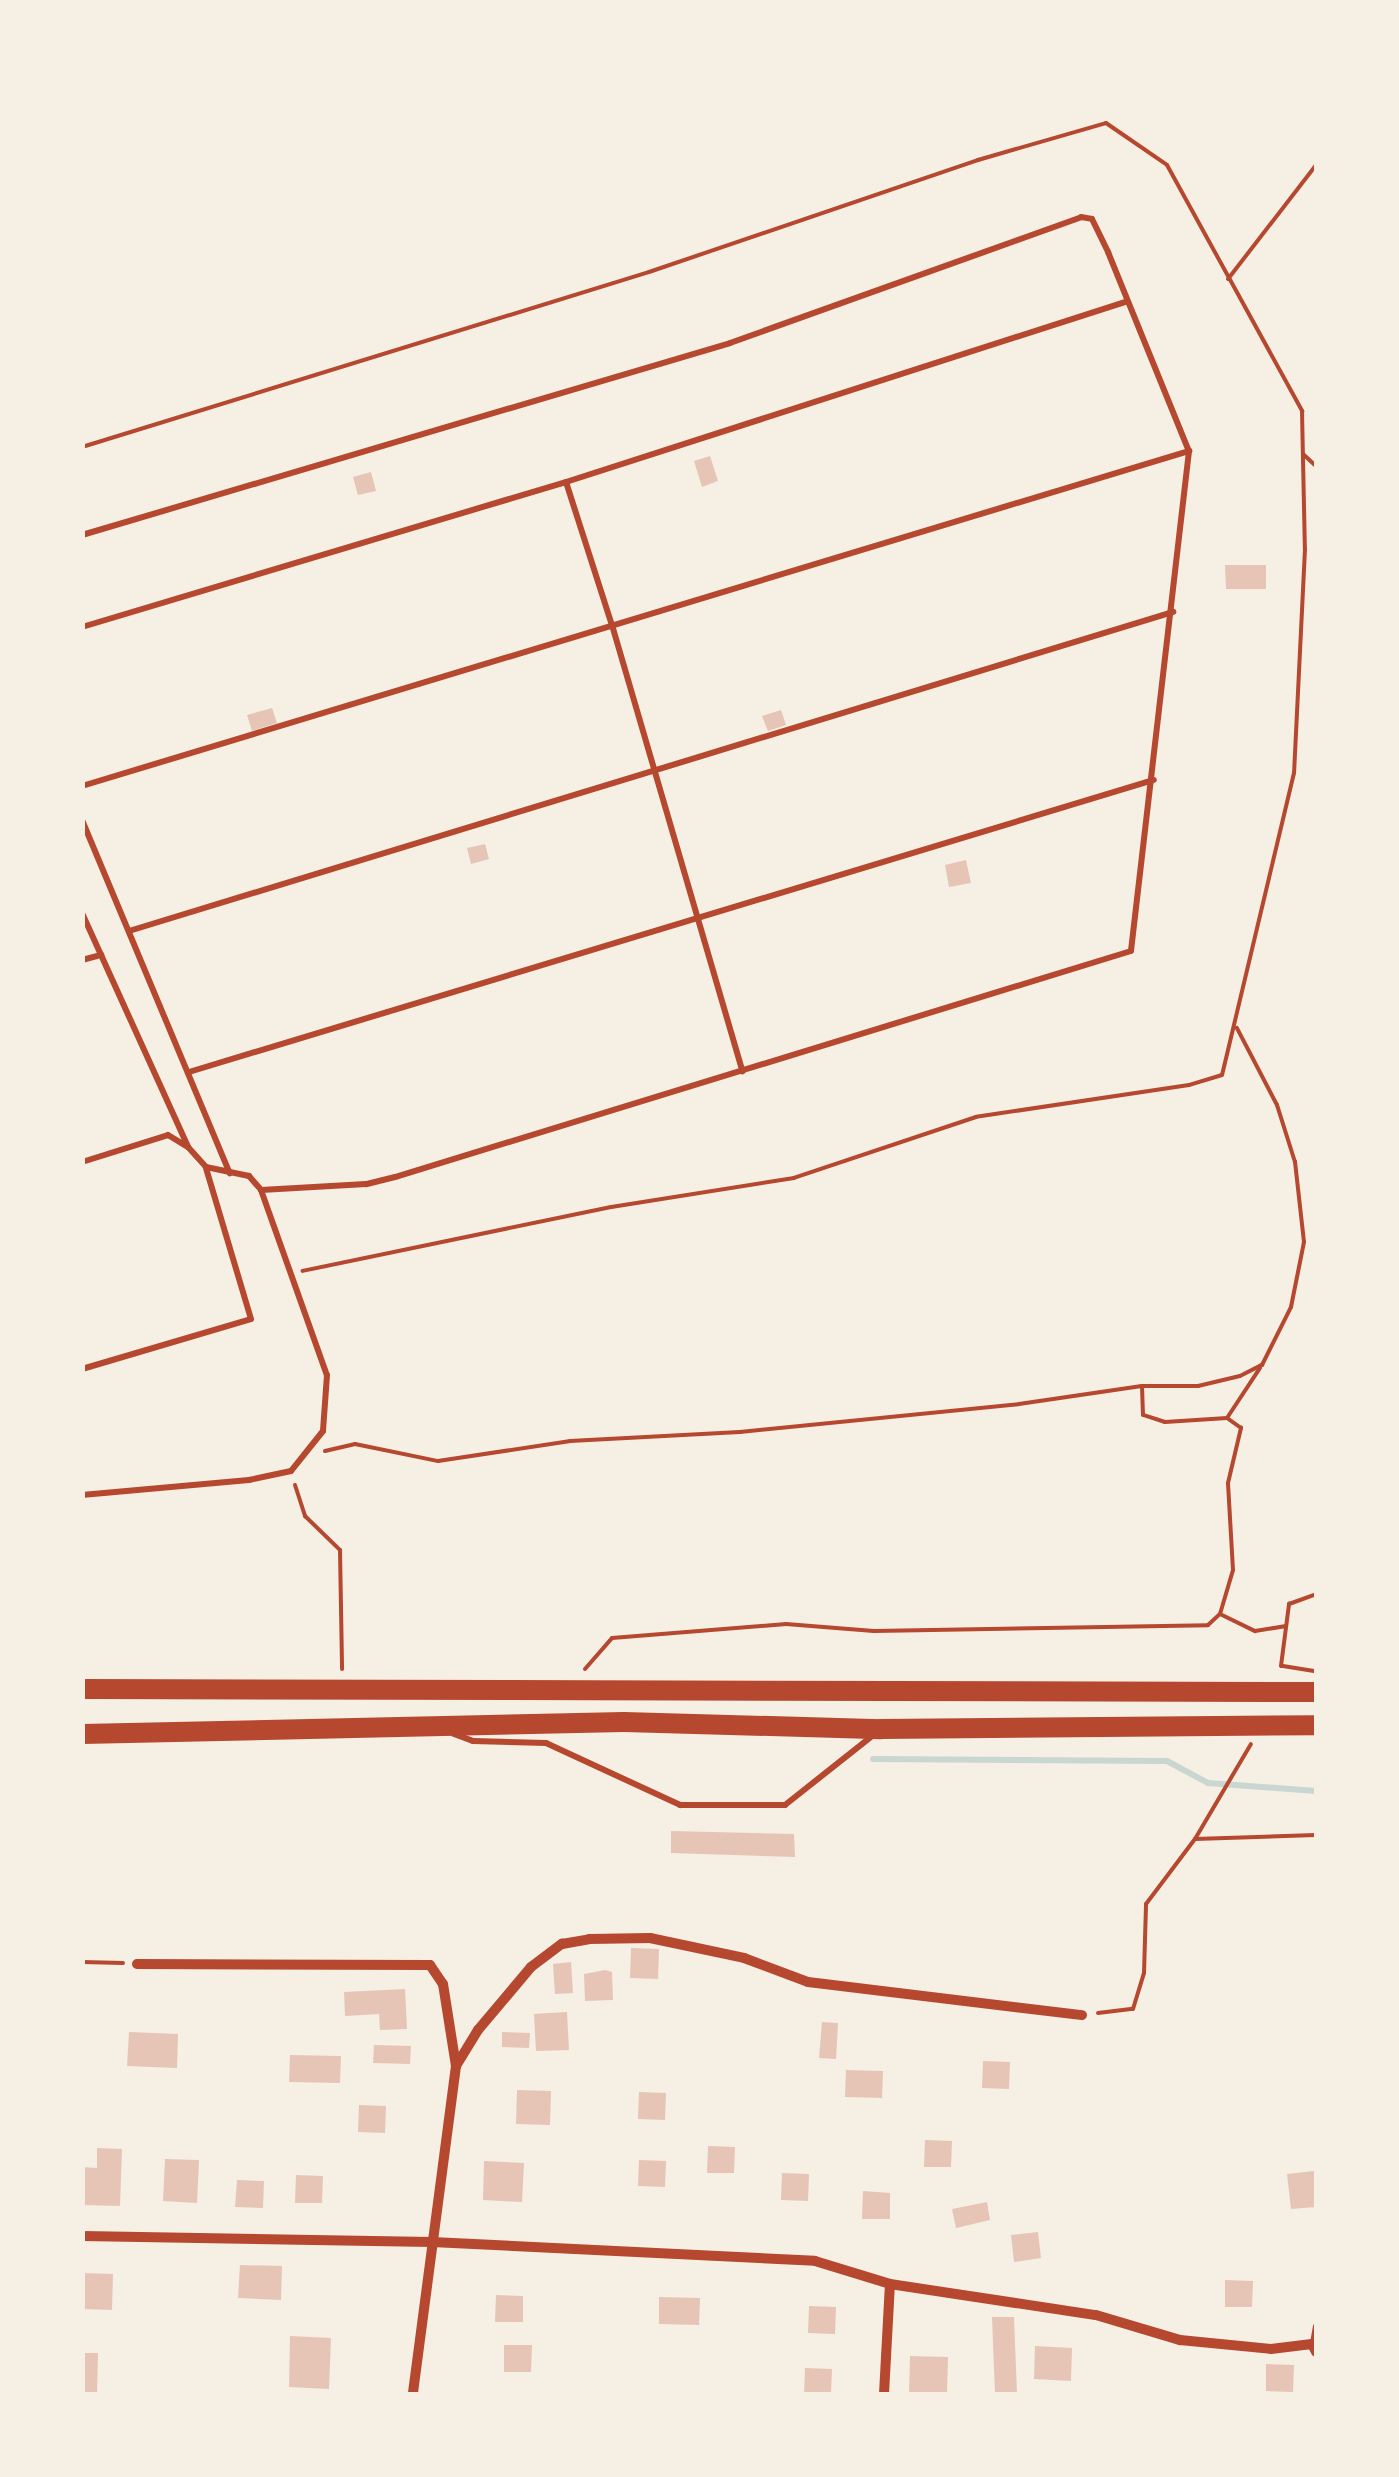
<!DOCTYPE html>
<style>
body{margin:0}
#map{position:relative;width:1399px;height:2477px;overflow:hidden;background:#f6efe4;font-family:"Libre Baskerville",serif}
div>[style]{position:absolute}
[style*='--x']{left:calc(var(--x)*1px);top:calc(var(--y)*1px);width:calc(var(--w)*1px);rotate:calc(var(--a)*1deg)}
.stream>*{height:6px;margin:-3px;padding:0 3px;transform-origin:3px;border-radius:3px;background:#c9d6d2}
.building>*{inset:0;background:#e6c5b7}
.path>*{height:4px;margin:-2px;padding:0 2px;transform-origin:2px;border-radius:2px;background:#b5482f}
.service>*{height:6px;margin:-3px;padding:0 3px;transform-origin:3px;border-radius:3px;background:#b5482f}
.minor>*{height:10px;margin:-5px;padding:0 5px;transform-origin:5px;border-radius:5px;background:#b5482f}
.trunk>*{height:20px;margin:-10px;padding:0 10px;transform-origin:10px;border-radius:10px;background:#b5482f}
span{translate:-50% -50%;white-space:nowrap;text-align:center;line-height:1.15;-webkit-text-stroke:8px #f6efe4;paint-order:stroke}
.frame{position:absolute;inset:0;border:85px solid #f6efe4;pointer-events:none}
</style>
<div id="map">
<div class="stream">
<i style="--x:873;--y:1759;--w:294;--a:0.4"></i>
<i style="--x:1167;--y:1761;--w:47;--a:28.2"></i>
<i style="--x:1208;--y:1783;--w:108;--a:4.2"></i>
</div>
<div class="building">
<i style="clip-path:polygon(710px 456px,718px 481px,702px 487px,694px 461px)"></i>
<i style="clip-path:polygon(371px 472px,376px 491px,358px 495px,353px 477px)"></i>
<i style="clip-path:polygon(1225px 565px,1266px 565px,1266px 589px,1226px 589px)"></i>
<i style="clip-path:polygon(272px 708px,277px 723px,252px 731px,247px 715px)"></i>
<i style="clip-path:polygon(781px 710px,786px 725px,768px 731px,762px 716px)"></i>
<i style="clip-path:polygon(485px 844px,489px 859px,471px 864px,467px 848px)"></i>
<i style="clip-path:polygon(966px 860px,971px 883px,949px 887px,945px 865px)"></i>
<i style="clip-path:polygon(671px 1831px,794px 1834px,795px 1857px,671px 1853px)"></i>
<i style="clip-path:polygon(631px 1948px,659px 1949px,658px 1979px,630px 1978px)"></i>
<i style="clip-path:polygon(571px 1962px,573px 1993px,555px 1994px,553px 1964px)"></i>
<i style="clip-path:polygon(605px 1970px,612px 1972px,613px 2000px,585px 2001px,584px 1974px)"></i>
<i style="clip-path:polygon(405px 1989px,407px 2029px,380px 2030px,379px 2014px,345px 2016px,344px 1992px)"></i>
<i style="clip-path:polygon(567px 2012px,569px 2050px,536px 2051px,534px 2014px)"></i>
<i style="clip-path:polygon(822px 2022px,838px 2023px,836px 2059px,819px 2058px)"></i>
<i style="clip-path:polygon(129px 2032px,178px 2034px,177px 2068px,127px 2066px)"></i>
<i style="clip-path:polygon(502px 2032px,530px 2033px,529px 2048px,502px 2047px)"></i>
<i style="clip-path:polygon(374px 2045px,411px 2046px,410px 2064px,373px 2063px)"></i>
<i style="clip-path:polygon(290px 2055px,341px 2056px,340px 2083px,289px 2082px)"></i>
<i style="clip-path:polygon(983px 2061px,1010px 2062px,1009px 2089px,982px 2088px)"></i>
<i style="clip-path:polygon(846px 2070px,883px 2071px,882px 2098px,845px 2097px)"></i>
<i style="clip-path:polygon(517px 2090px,551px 2091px,550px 2125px,516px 2124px)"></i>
<i style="clip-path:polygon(639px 2092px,666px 2093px,665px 2120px,638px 2119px)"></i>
<i style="clip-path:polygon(359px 2105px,386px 2106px,385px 2133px,358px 2132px)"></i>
<i style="clip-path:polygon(925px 2140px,952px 2141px,951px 2167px,924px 2167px)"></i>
<i style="clip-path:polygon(708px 2146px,735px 2147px,734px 2173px,707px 2173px)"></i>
<i style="clip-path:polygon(97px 2148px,122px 2149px,120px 2206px,82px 2205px,82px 2167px,97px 2168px)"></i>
<i style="clip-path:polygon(165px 2159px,199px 2160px,197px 2203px,163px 2201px)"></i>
<i style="clip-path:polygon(639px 2160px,666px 2161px,665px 2187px,638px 2186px)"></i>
<i style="clip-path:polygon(484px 2161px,524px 2163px,522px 2202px,483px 2200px)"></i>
<i style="clip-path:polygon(1314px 2171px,1316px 2207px,1291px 2209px,1287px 2174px)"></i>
<i style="clip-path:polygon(782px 2173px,809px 2174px,808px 2201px,781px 2200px)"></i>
<i style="clip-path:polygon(296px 2175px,323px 2176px,322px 2203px,295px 2203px)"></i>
<i style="clip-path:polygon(237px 2180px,264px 2181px,263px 2208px,235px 2207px)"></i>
<i style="clip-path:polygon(863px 2191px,890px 2193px,890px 2219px,862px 2219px)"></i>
<i style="clip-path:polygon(987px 2202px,990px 2220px,956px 2228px,952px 2209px)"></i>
<i style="clip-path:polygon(1038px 2232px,1041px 2258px,1014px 2262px,1011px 2235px)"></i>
<i style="clip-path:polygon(240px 2265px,282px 2266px,281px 2300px,238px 2298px)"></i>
<i style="clip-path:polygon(82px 2273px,113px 2274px,112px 2310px,82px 2309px)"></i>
<i style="clip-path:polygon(1225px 2280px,1253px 2281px,1252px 2307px,1225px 2307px)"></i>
<i style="clip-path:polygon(496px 2295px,523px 2296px,523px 2322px,495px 2322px)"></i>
<i style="clip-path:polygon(659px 2297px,700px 2298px,699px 2325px,659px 2324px)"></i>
<i style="clip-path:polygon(809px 2306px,836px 2307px,835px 2334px,808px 2333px)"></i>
<i style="clip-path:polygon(992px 2317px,1014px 2317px,1017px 2394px,995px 2394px)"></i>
<i style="clip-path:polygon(290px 2336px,331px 2338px,329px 2389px,289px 2387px)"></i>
<i style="clip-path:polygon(504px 2345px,532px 2345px,531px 2372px,504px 2372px)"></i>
<i style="clip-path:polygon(1035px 2346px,1072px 2348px,1071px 2381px,1034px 2379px)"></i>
<i style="clip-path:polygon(82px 2353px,98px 2353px,97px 2394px,82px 2394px)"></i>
<i style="clip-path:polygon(910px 2356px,948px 2357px,947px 2394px,909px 2394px)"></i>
<i style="clip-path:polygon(1266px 2364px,1294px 2365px,1293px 2392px,1266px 2391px)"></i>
<i style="clip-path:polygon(805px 2368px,832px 2369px,831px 2394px,804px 2394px)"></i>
</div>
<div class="path">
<i style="--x:1228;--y:279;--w:144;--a:-52.3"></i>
<i style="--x:82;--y:447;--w:593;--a:-17.15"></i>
<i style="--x:649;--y:272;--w:348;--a:-18.8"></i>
<i style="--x:978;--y:160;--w:133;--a:-16.1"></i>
<i style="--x:1106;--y:123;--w:74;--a:34.5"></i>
<i style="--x:1167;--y:165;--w:281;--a:61.2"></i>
<i style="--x:1302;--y:411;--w:138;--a:88.8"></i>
<i style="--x:1305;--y:549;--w:224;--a:92.8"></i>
<i style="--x:1294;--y:773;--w:310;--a:103.4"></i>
<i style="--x:1222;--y:1075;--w:34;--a:163"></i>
<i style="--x:1189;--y:1085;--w:215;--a:171.5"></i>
<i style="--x:976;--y:1117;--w:192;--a:161.5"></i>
<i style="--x:794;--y:1178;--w:185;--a:171"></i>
<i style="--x:611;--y:1207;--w:315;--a:168.3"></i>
<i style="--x:1303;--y:454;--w:18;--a:43"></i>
<i style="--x:1227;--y:1418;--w:60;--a:-56.6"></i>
<i style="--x:325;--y:1451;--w:31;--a:-13"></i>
<i style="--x:355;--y:1444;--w:85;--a:11.6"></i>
<i style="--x:438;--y:1461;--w:134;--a:-8.6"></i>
<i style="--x:570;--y:1441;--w:170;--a:-3"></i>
<i style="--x:740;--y:1432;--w:280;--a:-5.7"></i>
<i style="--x:1019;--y:1404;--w:124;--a:-8.3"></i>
<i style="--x:1142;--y:1386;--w:56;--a:0"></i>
<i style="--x:1198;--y:1386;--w:43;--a:-13.4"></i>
<i style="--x:1240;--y:1376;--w:25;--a:-27"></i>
<i style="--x:1262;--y:1365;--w:65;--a:-63.4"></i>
<i style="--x:1291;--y:1307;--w:66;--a:-78.7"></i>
<i style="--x:1304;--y:1242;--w:81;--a:-96.4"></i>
<i style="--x:1295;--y:1162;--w:60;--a:-107.5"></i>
<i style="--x:1277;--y:1105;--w:87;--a:-117.5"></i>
<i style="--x:295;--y:1485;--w:33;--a:72"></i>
<i style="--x:305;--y:1516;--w:49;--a:44.2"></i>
<i style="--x:340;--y:1550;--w:119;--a:89"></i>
<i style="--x:1220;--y:1614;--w:39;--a:26"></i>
<i style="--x:1255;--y:1631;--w:30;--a:-9"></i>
<i style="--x:585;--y:1669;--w:41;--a:-48.9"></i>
<i style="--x:612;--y:1638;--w:175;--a:-4.6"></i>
<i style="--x:786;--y:1624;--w:88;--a:4.5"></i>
<i style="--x:874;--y:1631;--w:334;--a:-1"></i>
<i style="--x:1208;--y:1625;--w:16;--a:-43"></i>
<i style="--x:1220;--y:1614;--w:46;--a:-73.5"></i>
<i style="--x:1233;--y:1570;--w:87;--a:-93.3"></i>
<i style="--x:1228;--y:1483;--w:57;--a:-76.7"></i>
<i style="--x:1241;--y:1428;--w:17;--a:-144"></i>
<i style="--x:1227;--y:1418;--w:62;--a:176.3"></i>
<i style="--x:1165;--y:1422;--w:23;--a:-162"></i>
<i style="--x:1143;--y:1415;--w:29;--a:-92"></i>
<i style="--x:1314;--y:1671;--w:33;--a:-171"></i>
<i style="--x:1281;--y:1666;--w:63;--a:-82.6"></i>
<i style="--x:1289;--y:1604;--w:29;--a:-20"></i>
<i style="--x:1195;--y:1839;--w:110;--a:-59.5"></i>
<i style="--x:82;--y:1962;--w:41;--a:1.4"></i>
<i style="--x:1098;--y:2013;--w:35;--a:-7"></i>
<i style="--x:1133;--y:2009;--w:38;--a:-73"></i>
<i style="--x:1144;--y:1973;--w:69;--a:-88.3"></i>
<i style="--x:1146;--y:1904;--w:81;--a:-53"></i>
<i style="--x:1195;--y:1839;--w:121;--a:-1.9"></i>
</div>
<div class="service">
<i style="--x:566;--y:482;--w:150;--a:72.2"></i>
<i style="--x:612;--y:625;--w:465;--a:73.7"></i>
<i style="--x:82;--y:535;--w:676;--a:-16.5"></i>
<i style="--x:730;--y:343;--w:373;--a:-19.7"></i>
<i style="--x:1081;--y:217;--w:11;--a:10"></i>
<i style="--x:1092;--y:219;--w:37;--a:64"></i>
<i style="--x:1108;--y:252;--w:215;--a:67.9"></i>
<i style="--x:1189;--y:451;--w:503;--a:96.62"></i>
<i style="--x:1131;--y:951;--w:770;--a:162.93"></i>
<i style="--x:395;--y:1177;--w:30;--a:166"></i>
<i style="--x:366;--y:1184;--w:105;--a:176.7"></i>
<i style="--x:82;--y:627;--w:505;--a:-16.68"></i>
<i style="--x:566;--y:482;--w:587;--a:-17.85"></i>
<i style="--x:82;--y:786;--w:1157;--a:-16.84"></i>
<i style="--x:82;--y:820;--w:383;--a:67.3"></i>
<i style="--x:82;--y:913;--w:257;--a:65.6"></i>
<i style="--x:188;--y:1147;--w:27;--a:48"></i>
<i style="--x:206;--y:1167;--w:44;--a:11.8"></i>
<i style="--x:249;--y:1176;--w:18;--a:49"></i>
<i style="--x:261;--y:1190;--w:196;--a:70.4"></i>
<i style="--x:327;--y:1375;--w:56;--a:94.1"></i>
<i style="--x:323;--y:1431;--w:51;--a:128.7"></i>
<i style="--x:291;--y:1471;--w:43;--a:167.9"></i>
<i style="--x:249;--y:1480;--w:168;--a:174.9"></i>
<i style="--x:129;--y:931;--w:1092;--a:-16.99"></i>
<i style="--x:82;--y:960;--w:20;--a:-15"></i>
<i style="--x:189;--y:1072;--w:1008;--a:-16.84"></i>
<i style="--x:82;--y:1162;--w:90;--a:-17.4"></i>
<i style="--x:168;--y:1135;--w:23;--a:31"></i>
<i style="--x:82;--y:1369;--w:176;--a:-16.5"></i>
<i style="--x:251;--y:1319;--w:158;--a:-106.6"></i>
<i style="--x:454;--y:1734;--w:20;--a:20"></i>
<i style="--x:473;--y:1741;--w:73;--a:1.6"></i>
<i style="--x:546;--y:1743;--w:148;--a:24.8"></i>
<i style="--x:680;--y:1805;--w:105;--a:0"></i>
<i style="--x:785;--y:1805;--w:111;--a:-38.4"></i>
<i style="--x:1313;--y:2343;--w:17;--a:-80"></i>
</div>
<div class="minor">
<i style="--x:137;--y:1964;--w:293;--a:0.2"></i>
<i style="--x:430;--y:1965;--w:23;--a:56"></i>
<i style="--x:443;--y:1984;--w:83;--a:81"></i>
<i style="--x:456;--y:2066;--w:331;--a:97.5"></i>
<i style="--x:456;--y:2066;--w:42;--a:-58.6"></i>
<i style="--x:478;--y:2030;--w:82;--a:-49.9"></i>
<i style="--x:531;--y:1967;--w:39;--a:-37"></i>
<i style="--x:562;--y:1944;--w:27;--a:-10"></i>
<i style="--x:589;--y:1939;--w:61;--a:-0.9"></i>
<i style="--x:650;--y:1938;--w:96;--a:12"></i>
<i style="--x:744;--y:1958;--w:68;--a:20.6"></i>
<i style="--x:808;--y:1982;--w:276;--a:6.9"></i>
<i style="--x:82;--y:2236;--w:350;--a:1"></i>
<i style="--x:432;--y:2242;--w:383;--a:2.8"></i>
<i style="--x:815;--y:2261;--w:78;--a:17"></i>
<i style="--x:890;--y:2284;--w:208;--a:8.6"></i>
<i style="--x:1096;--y:2315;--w:88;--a:16.6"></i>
<i style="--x:1180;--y:2340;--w:91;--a:5.6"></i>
<i style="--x:1271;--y:2349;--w:41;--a:-7"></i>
<i style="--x:1312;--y:2344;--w:9;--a:63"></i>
<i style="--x:884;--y:2394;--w:110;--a:-86.9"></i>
</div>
<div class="trunk">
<i style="--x:82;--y:1689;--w:1234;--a:0.14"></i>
<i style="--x:82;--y:1734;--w:542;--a:-1.27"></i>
<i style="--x:624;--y:1722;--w:257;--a:1.6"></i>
<i style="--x:881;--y:1729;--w:435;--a:-0.5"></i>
</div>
<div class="frame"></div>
</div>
